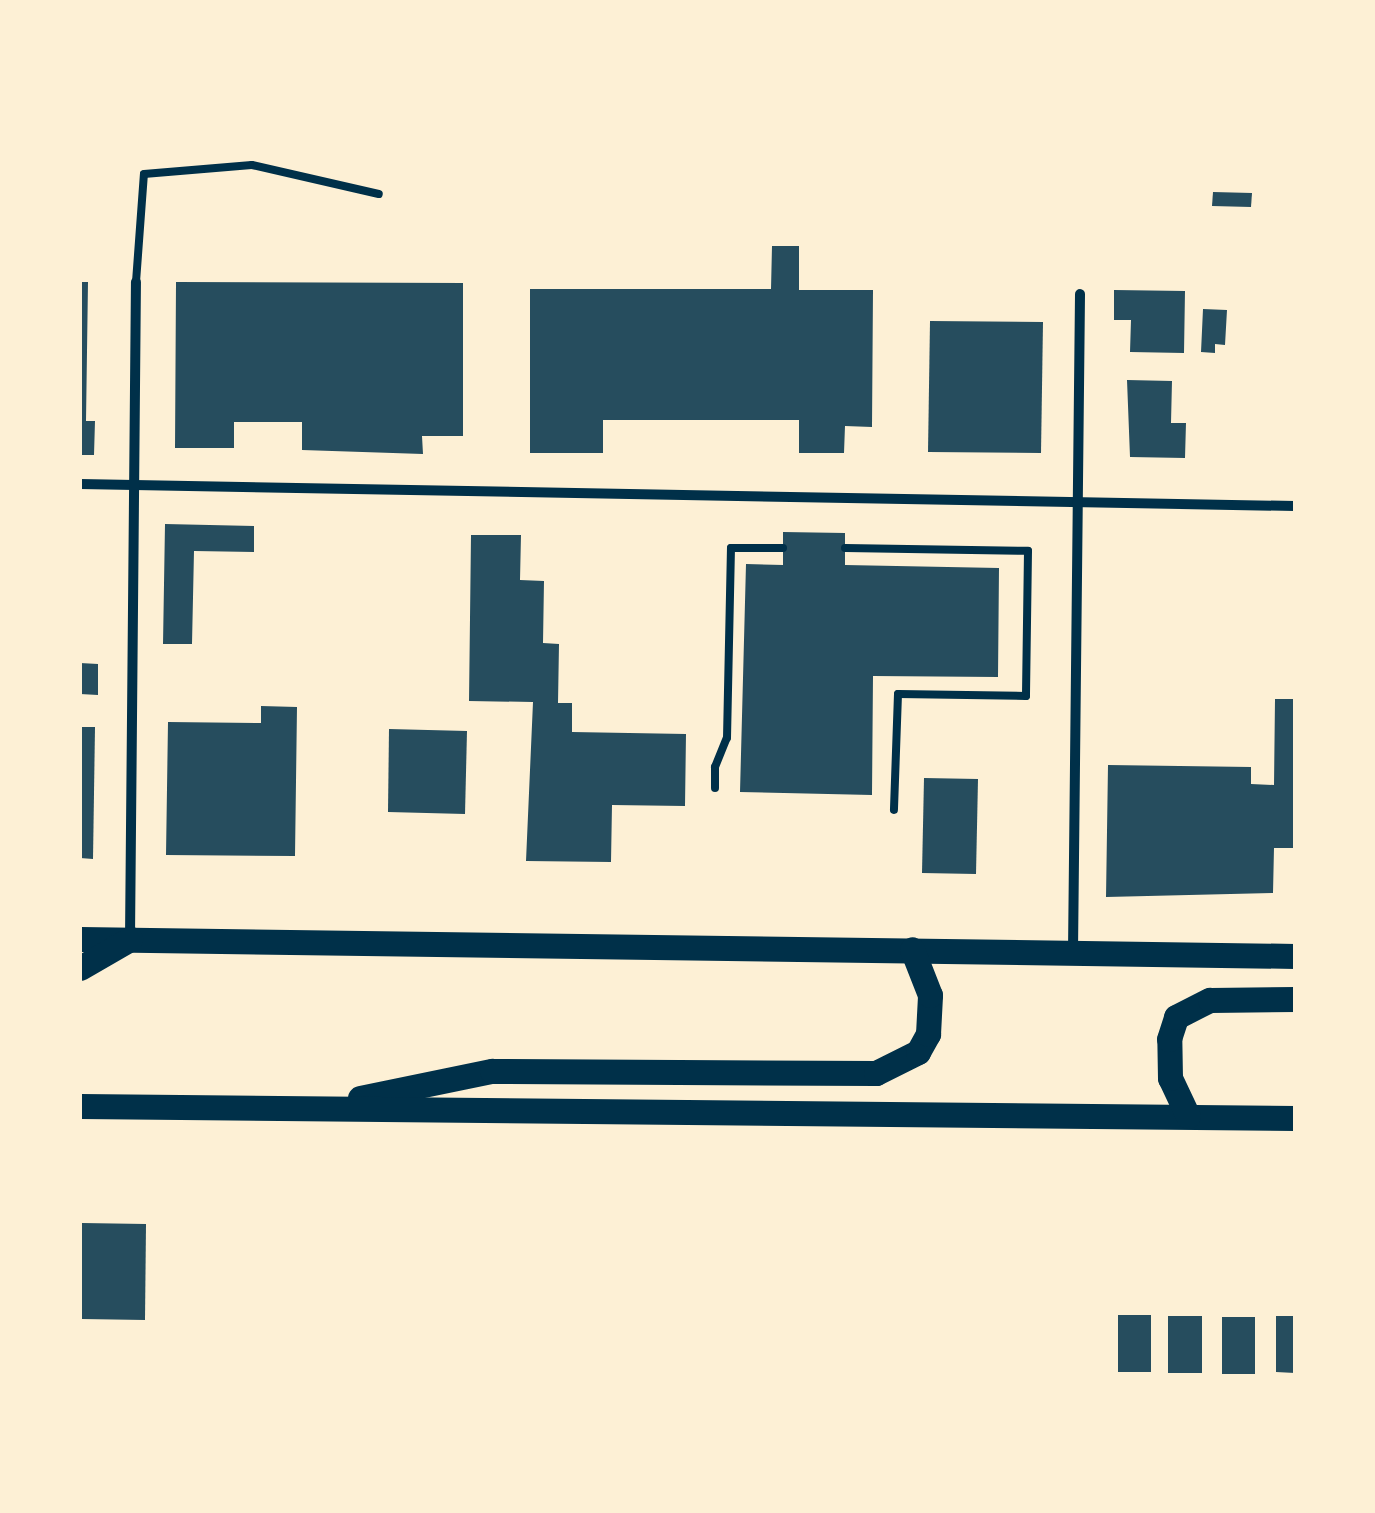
<!DOCTYPE html>
<style>
body{margin:0}
#map{position:relative;width:1375px;height:1513px;overflow:hidden;background:#fdf0d5;font-family:Rubik,sans-serif}
div>[style]{position:absolute}
[style*='--x']{left:calc(var(--x)*1px);top:calc(var(--y)*1px);width:calc(var(--w)*1px);rotate:calc(var(--a)*1deg)}
.building>*{inset:0;background:#264d5e}
.service>*{height:8px;margin:-4px;padding:0 4px;transform-origin:4px;border-radius:4px;background:#003049}
.minor>*{height:10px;margin:-5px;padding:0 5px;transform-origin:5px;border-radius:5px;background:#003049}
.primary>*{height:25px;margin:-12.5px;padding:0 12.5px;transform-origin:12.5px;border-radius:12.5px;background:#003049}
span{translate:-50% -50%;white-space:nowrap;text-align:center;line-height:1.15;-webkit-text-stroke:9px #fdf0d5;paint-order:stroke}
.frame{position:absolute;inset:0;border:82px solid #fdf0d5;pointer-events:none}
</style>
<div id="map">
<div class="building">
<i style="clip-path:polygon(1213px 192px,1252px 193px,1251px 207px,1212px 206px)"></i>
<i style="clip-path:polygon(772px 246px,799px 246px,799px 290px,873px 290px,872px 427px,845px 426px,844px 453px,799px 453px,799px 420px,603px 420px,603px 453px,530px 453px,530px 289px,771px 289px)"></i>
<i style="clip-path:polygon(80px 282px,88px 282px,86px 421px,95px 421px,94px 455px,80px 455px)"></i>
<i style="clip-path:polygon(176px 282px,463px 283px,463px 436px,422px 436px,423px 454px,302px 450px,302px 422px,234px 422px,234px 448px,175px 448px)"></i>
<i style="clip-path:polygon(1114px 290px,1185px 291px,1184px 353px,1130px 352px,1131px 320px,1114px 320px)"></i>
<i style="clip-path:polygon(1203px 309px,1227px 310px,1225px 345px,1215px 344px,1215px 353px,1201px 352px)"></i>
<i style="clip-path:polygon(930px 321px,1043px 322px,1041px 453px,928px 452px)"></i>
<i style="clip-path:polygon(1127px 380px,1172px 381px,1171px 423px,1186px 423px,1185px 458px,1130px 457px)"></i>
<i style="clip-path:polygon(165px 524px,254px 526px,254px 552px,194px 551px,192px 644px,163px 644px)"></i>
<i style="clip-path:polygon(783px 532px,845px 533px,845px 565px,999px 568px,998px 677px,873px 676px,872px 795px,740px 792px,746px 564px,783px 565px)"></i>
<i style="clip-path:polygon(471px 535px,521px 535px,520px 580px,544px 581px,543px 643px,559px 644px,558px 703px,572px 703px,572px 732px,686px 734px,685px 806px,612px 805px,611px 862px,526px 861px,533px 702px,469px 701px)"></i>
<i style="clip-path:polygon(80px 663px,98px 664px,98px 695px,80px 694px)"></i>
<i style="clip-path:polygon(1275px 699px,1295px 699px,1295px 848px,1274px 848px,1273px 893px,1106px 897px,1108px 765px,1251px 767px,1251px 784px,1274px 785px)"></i>
<i style="clip-path:polygon(261px 706px,297px 707px,295px 856px,166px 855px,168px 722px,261px 723px)"></i>
<i style="clip-path:polygon(80px 727px,95px 727px,93px 859px,80px 858px)"></i>
<i style="clip-path:polygon(389px 729px,467px 731px,465px 814px,388px 812px)"></i>
<i style="clip-path:polygon(924px 778px,978px 779px,976px 874px,922px 873px)"></i>
<i style="clip-path:polygon(82px 1223px,146px 1224px,145px 1320px,82px 1319px)"></i>
<i style="clip-path:polygon(1118px 1315px,1151px 1315px,1151px 1372px,1118px 1372px)"></i>
<i style="clip-path:polygon(1168px 1316px,1202px 1316px,1202px 1373px,1168px 1373px)"></i>
<i style="clip-path:polygon(1276px 1316px,1295px 1316px,1295px 1373px,1276px 1372px)"></i>
<i style="clip-path:polygon(1222px 1317px,1255px 1317px,1255px 1374px,1222px 1374px)"></i>
</div>
<div class="service">
<i style="--x:136;--y:282;--w:108;--a:-85.8"></i>
<i style="--x:144;--y:174;--w:108;--a:-4.8"></i>
<i style="--x:252;--y:165;--w:130;--a:12.9"></i>
<i style="--x:845;--y:548;--w:183;--a:0.9"></i>
<i style="--x:1028;--y:551;--w:145;--a:90.8"></i>
<i style="--x:1026;--y:696;--w:128;--a:-179.1"></i>
<i style="--x:898;--y:694;--w:116;--a:92"></i>
<i style="--x:715;--y:788;--w:21;--a:-90"></i>
<i style="--x:715;--y:767;--w:31;--a:-68"></i>
<i style="--x:727;--y:738;--w:190;--a:-88.8"></i>
<i style="--x:731;--y:548;--w:52;--a:0"></i>
</div>
<div class="minor">
<i style="--x:80;--y:484;--w:1215;--a:1.04"></i>
<i style="--x:130;--y:938;--w:656;--a:-89.48"></i>
<i style="--x:1073;--y:952;--w:658;--a:-89.39"></i>
</div>
<div class="primary">
<i style="--x:80;--y:939;--w:1215;--a:0.8"></i>
<i style="--x:80;--y:968;--w:58;--a:-30.1"></i>
<i style="--x:360;--y:1098;--w:135;--a:-11.6"></i>
<i style="--x:492;--y:1071;--w:384;--a:0.3"></i>
<i style="--x:876;--y:1073;--w:47;--a:-26.6"></i>
<i style="--x:918;--y:1052;--w:21;--a:-61"></i>
<i style="--x:928;--y:1034;--w:39;--a:-87"></i>
<i style="--x:930;--y:995;--w:49;--a:-111.4"></i>
<i style="--x:80;--y:1106;--w:1215;--a:0.57"></i>
<i style="--x:1188;--y:1116;--w:42;--a:-115.3"></i>
<i style="--x:1170;--y:1078;--w:39;--a:-91"></i>
<i style="--x:1169;--y:1039;--w:23;--a:-72"></i>
<i style="--x:1176;--y:1017;--w:38;--a:-27"></i>
<i style="--x:1210;--y:1000;--w:85;--a:-0.7"></i>
</div>
<div class="frame"></div>
</div>
